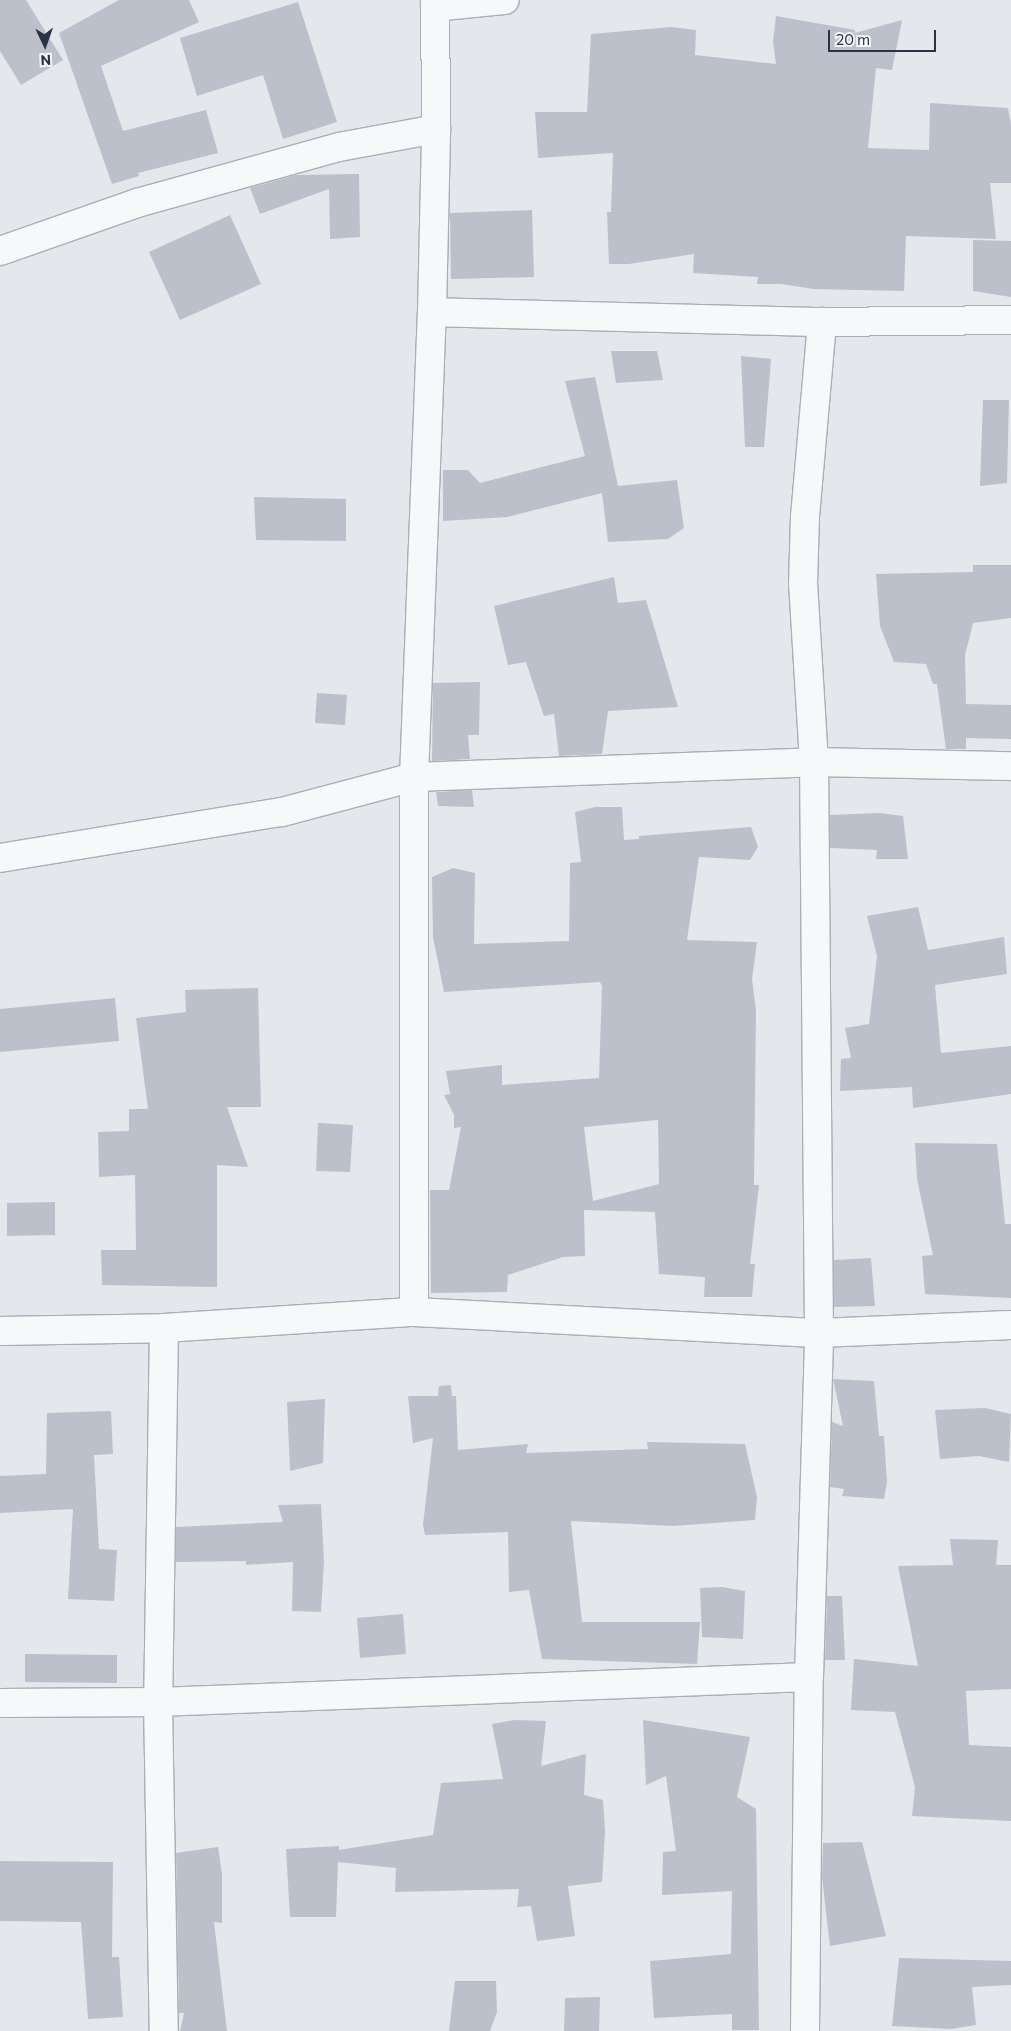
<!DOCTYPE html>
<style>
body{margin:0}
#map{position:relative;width:1011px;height:2031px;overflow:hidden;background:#e4e7ec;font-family:Commissioner,sans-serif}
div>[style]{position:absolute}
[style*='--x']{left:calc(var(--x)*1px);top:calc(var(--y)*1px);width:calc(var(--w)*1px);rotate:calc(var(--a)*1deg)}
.building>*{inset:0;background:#bbc0ca}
.roads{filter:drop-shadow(1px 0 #a9aeb7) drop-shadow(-1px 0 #a9aeb7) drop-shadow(0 1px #a9aeb7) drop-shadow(0 -1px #a9aeb7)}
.minor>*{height:28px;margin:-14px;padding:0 14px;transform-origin:14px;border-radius:14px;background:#f7f8fa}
span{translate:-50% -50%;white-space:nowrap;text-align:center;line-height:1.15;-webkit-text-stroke:5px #f4f6f9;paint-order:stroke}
.north{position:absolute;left:20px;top:20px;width:50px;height:50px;-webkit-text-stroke:4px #f4f6f9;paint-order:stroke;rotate:177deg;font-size:14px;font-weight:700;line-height:20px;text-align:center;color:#2b3445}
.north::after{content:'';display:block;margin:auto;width:18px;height:22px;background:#2b3445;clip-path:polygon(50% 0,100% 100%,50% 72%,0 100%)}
.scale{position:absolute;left:828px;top:30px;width:108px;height:22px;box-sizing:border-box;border:2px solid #2b3445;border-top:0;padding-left:6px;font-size:15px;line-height:18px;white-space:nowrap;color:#2b3445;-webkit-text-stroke:4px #f4f6f9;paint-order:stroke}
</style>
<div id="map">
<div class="building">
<i style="clip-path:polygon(0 0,26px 0,63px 60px,21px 85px,0 51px)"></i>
<i style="clip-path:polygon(119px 0,189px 0,199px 22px,101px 66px,123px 131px,206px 110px,218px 153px,138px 173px,139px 176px,112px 184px,59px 33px)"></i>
<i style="clip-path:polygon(298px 2px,337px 122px,283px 139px,263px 75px,197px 96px,180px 38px)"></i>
<i style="clip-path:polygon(776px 16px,855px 30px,855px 33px,902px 20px,892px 70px,876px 68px,868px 148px,929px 150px,930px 103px,1008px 108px,1011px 124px,1011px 183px,990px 183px,996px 239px,906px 236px,904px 291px,814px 289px,781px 284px,757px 284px,758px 277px,693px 273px,694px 254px,629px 264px,609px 264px,607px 212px,611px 212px,613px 153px,538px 158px,535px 112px,587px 112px,591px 34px,671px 27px,696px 30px,695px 55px,776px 64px,773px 42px)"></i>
<i style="clip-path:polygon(359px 174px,360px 237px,330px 239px,329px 189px,260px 214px,250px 188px,296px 175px)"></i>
<i style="clip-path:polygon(532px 210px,534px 277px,451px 279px,450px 213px)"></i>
<i style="clip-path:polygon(230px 215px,261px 284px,180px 320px,149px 252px)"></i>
<i style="clip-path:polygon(973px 240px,1011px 241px,1011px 297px,973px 291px)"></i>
<i style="clip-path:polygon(611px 351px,657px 351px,663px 380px,616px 383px)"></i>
<i style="clip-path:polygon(741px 356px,771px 359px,764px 447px,745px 447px)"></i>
<i style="clip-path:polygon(595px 377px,618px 486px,677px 480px,684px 528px,668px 539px,608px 542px,602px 493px,507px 517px,443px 521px,443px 470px,468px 470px,480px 483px,585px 456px,565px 381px)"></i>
<i style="clip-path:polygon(983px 400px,1009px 400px,1007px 483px,980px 486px)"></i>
<i style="clip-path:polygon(254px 497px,346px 499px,346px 541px,256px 540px)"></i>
<i style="clip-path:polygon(973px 565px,1011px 565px,1011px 618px,973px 623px,965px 655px,966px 704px,1011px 705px,1011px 739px,966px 738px,966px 749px,946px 749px,937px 684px,933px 684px,926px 664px,894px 662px,880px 626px,876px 574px,973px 572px)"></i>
<i style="clip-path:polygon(614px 577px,618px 603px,646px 600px,678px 707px,608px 711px,602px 754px,559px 756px,554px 714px,544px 716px,526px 662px,508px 665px,494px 606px)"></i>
<i style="clip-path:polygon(480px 682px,479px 735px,468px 735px,470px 759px,432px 761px,433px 683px)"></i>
<i style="clip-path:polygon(317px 693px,347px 695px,345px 725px,315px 723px)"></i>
<i style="clip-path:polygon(472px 790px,474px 807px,438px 806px,436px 792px)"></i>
<i style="clip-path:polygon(evenodd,595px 807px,622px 807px,624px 840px,639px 839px,639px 836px,751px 827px,758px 847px,750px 860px,699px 857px,687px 940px,757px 942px,752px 979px,756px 1011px,754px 1185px,759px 1185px,750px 1264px,755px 1264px,752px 1297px,704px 1297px,705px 1277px,659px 1274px,655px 1212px,584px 1210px,585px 1256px,563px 1257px,508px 1275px,507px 1292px,431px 1293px,430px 1190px,449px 1190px,461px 1127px,454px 1128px,454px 1115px,444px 1095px,450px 1094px,446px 1071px,502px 1065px,502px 1085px,599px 1078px,602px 986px,600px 982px,444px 992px,433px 937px,432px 877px,453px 868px,475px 873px,474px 944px,569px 941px,570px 863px,581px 862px,575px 812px,595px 807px,658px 1120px,659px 1184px,593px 1201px,584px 1127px,658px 1120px)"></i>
<i style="clip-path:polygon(879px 813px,903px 816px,908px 859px,876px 859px,877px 850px,830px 848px,830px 815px)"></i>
<i style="clip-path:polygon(918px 907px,928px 950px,1004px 937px,1007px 974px,935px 985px,941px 1053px,1011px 1046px,1011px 1094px,913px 1108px,912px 1087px,840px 1091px,841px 1059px,851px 1058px,845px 1028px,869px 1024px,877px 956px,867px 916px)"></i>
<i style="clip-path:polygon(258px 988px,261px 1107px,227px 1107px,248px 1167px,217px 1165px,217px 1287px,102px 1285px,101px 1250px,136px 1250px,135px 1175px,99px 1177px,98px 1132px,129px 1131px,129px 1109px,148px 1109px,136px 1018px,186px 1012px,185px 990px)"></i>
<i style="clip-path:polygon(115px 998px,119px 1041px,0 1052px,0 1009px)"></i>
<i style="clip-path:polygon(318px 1123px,353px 1125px,350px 1172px,316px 1171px)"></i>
<i style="clip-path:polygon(915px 1143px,997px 1144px,1005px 1224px,1011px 1224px,1011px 1298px,925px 1294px,922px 1256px,933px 1255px,917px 1179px)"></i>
<i style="clip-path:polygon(55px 1202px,55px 1235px,7px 1236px,7px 1203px)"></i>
<i style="clip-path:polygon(871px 1258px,875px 1306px,834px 1307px,834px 1260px)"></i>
<i style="clip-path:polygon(833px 1379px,874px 1381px,879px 1436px,884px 1436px,887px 1482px,884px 1499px,842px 1496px,844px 1489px,830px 1487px,832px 1422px,843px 1426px)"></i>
<i style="clip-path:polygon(451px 1385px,452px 1396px,456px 1396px,458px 1450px,528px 1444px,526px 1453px,648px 1449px,647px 1442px,745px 1444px,757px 1497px,755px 1520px,673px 1526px,571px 1521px,582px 1622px,700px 1622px,697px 1664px,542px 1659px,529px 1590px,509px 1592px,508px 1532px,425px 1535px,423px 1525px,433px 1438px,413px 1443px,408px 1396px,438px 1396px,439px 1386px)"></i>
<i style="clip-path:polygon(325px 1399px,323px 1463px,290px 1471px,287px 1402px)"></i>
<i style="clip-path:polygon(985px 1408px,1011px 1414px,1009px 1462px,979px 1456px,940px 1459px,935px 1410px)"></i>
<i style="clip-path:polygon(111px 1411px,113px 1454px,94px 1455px,99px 1549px,117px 1550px,114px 1601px,68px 1599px,73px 1509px,0 1513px,0 1476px,46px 1474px,47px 1413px)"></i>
<i style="clip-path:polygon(321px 1504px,324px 1561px,321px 1612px,292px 1611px,293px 1562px,246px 1565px,246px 1561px,176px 1562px,176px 1527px,283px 1522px,278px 1505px)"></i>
<i style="clip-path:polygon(950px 1539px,998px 1540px,996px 1565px,1011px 1565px,1011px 1689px,966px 1691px,969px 1745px,1011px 1747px,1011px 1821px,912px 1816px,915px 1787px,895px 1712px,851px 1710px,854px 1659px,918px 1666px,898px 1566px,953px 1565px)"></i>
<i style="clip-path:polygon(722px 1587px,745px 1591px,743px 1639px,702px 1637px,700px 1588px)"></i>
<i style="clip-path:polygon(827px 1596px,842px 1596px,845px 1660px,825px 1660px)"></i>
<i style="clip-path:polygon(403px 1614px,406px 1654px,360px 1658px,357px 1618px)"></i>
<i style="clip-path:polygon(25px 1654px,117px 1655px,117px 1683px,25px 1682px)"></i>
<i style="clip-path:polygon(515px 1720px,546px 1721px,541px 1766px,586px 1754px,584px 1795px,603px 1800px,605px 1831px,602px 1882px,568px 1886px,575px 1936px,537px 1941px,531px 1906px,517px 1907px,519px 1889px,395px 1892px,396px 1868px,338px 1862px,336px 1917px,290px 1917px,286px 1849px,339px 1846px,339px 1850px,433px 1835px,441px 1783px,503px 1779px,492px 1724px)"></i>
<i style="clip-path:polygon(643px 1720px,750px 1737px,737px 1797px,756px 1809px,759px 2030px,732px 2030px,732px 2014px,654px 2018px,650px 1961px,731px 1954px,732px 1891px,662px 1895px,663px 1852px,676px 1851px,666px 1776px,646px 1785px)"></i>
<i style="clip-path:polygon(862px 1842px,886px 1936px,830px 1946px,822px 1877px,823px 1843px)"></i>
<i style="clip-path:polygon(218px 1847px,222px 1874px,222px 1923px,214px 1922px,227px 2031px,180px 2031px,184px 2013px,179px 2013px,176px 1853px)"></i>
<i style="clip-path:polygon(0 1861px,113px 1862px,112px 1957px,119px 1957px,123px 2017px,88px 2019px,81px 1922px,0 1921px)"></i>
<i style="clip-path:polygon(899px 1958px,1011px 1961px,1011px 1985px,972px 1987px,976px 2025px,951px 2029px,892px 2026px)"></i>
<i style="clip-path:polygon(455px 1981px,496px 1981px,497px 2012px,490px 2031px,449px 2031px)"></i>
<i style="clip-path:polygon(600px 1997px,599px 2031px,564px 2031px,565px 1998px)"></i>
</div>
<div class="roads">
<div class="minor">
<i style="--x:435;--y:7;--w:70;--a:-5.7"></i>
<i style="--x:0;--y:251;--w:145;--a:-19.3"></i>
<i style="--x:137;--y:203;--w:210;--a:-15.5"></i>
<i style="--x:339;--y:147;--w:99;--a:-10.5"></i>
<i style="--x:436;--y:129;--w:129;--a:-90.4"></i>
<i style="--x:432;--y:312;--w:390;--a:1.5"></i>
<i style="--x:0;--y:858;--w:286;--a:-9.3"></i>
<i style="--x:282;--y:812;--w:137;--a:-14.9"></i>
<i style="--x:414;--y:777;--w:400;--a:-2.1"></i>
<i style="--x:814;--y:762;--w:197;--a:1.2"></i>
<i style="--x:414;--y:1312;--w:535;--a:-90"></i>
<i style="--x:414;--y:777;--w:465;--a:-87.8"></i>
<i style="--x:432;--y:312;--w:183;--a:-88.7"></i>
<i style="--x:164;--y:1328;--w:374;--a:90.9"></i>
<i style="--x:158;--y:1702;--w:329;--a:89"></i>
<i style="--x:0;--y:1331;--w:164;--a:-1"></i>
<i style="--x:164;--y:1328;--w:251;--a:-3.7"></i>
<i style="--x:414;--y:1312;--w:406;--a:3"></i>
<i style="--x:819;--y:1333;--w:192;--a:-2.4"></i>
<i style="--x:0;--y:1703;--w:158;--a:-0.4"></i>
<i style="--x:158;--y:1702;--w:651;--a:-2.2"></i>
<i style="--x:805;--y:2031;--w:354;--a:-89.4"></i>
<i style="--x:809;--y:1677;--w:344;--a:-88.3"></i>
<i style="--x:819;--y:1333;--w:571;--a:-90.5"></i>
<i style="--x:814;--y:762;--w:178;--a:-93.5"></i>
<i style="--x:803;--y:584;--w:67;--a:-88.3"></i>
<i style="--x:805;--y:517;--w:196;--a:-85"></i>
<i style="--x:822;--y:322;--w:189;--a:-0.6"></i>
</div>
</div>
<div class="north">N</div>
<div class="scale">20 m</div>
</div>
